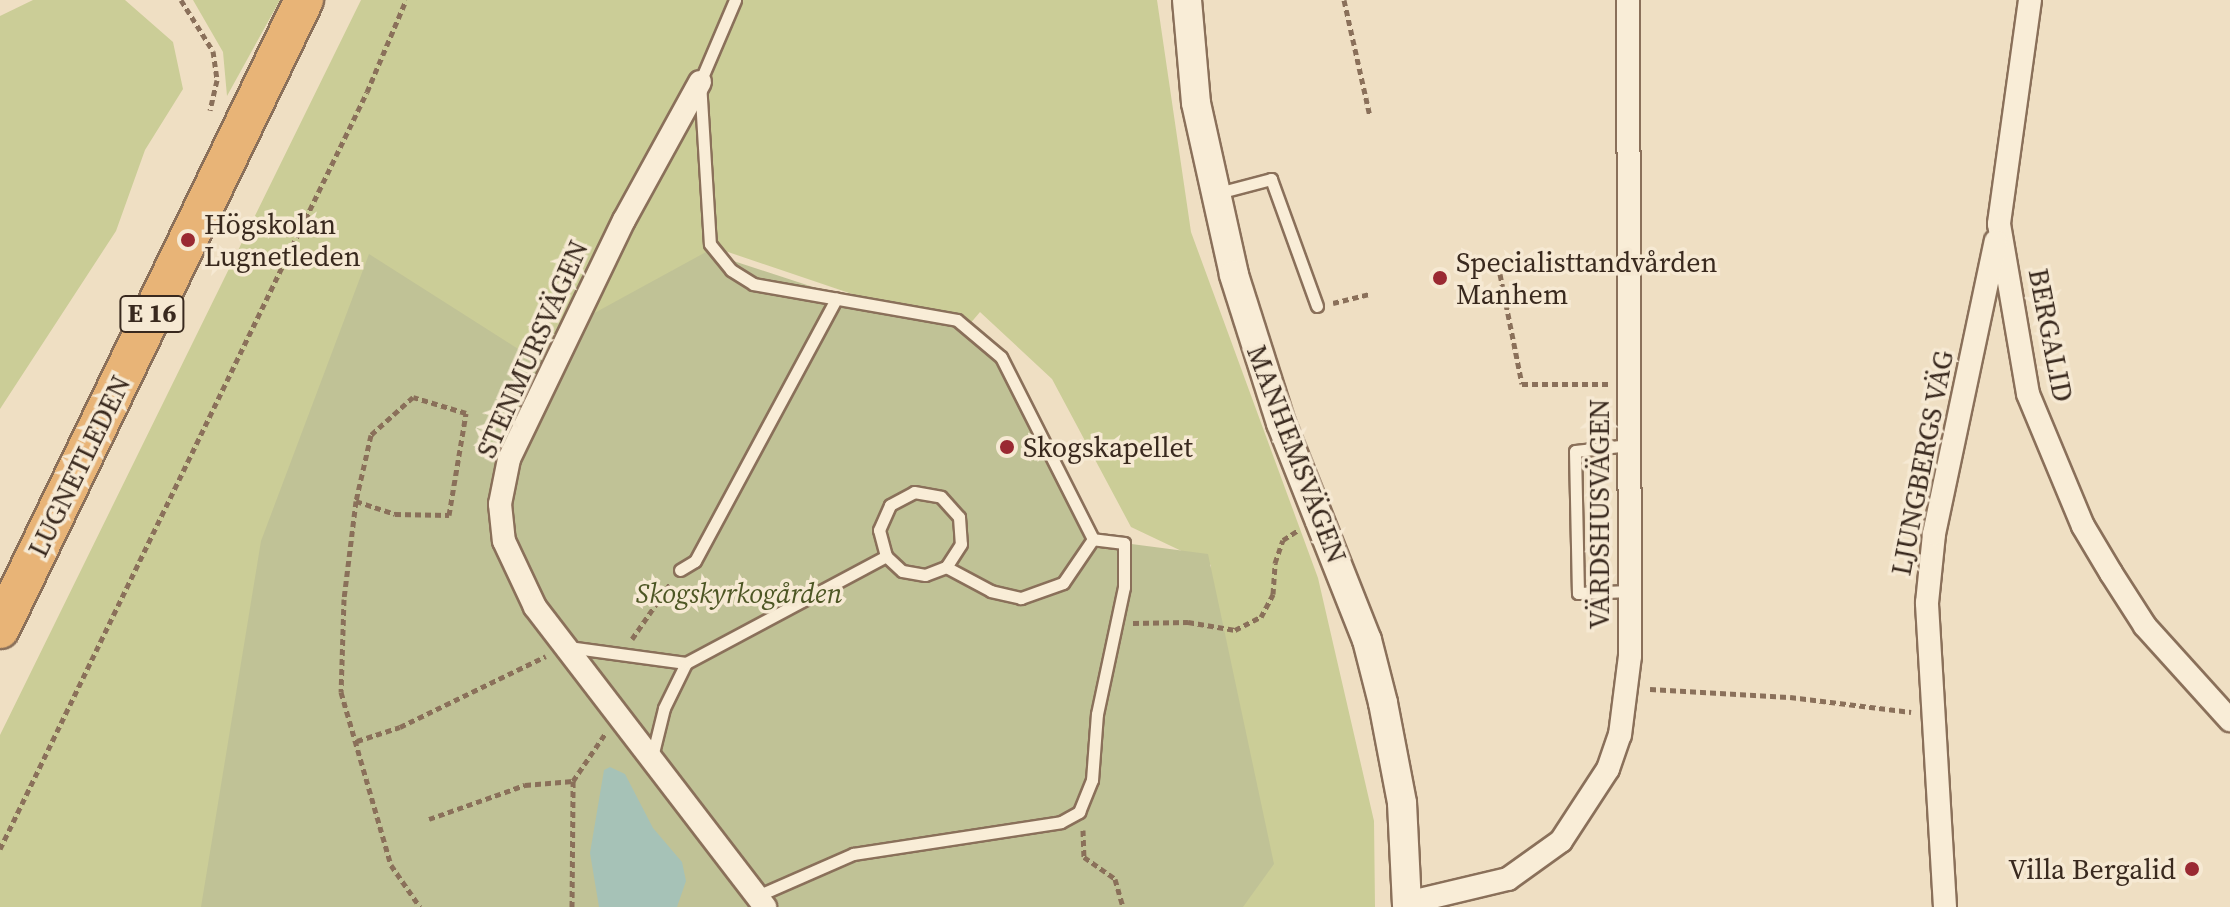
<!DOCTYPE html>
<meta charset="utf-8">
<style>
body{margin:0}
#map{position:relative;width:2230px;height:907px;overflow:hidden;background:#efdfc3;font-family:"Source Serif 4",serif}
div>[style]{position:absolute}
[style*='--x']{left:calc(var(--x)*1px);top:calc(var(--y)*1px);width:calc(var(--w)*1px);rotate:calc(var(--a)*1deg)}
.green>*{inset:0;background:#cbcd97}
.cemetery>*{inset:0;background:#c0c296}
.water>*{inset:0;background:#a6c2b7}
.path>*{height:5px;margin-top:-2.5px;transform-origin:0;background:repeating-linear-gradient(90deg,#8a705a 0 6px,transparent 0 10px)}
.roads{filter:drop-shadow(2px 0 #8a705a) drop-shadow(-2px 0 #8a705a) drop-shadow(0 2px #8a705a) drop-shadow(0 -2px #8a705a)}
.service>*{height:11px;margin:-5.5px;padding:0 5.5px;transform-origin:5.5px;border-radius:5.5px;background:#f9edd7}
.minor>*{height:22px;margin:-11px;padding:0 11px;transform-origin:11px;border-radius:11px;background:#f9edd7}
.tertiary>*{height:28px;margin:-14px;padding:0 14px;transform-origin:14px;border-radius:14px;background:#f9edd7}
.trunk>*{height:38px;margin:-19px;padding:0 19px;transform-origin:19px;border-radius:19px;background:#e8b477}
.dots>*{width:22px;height:22px;translate:-50% -50%;box-sizing:border-box;border:4px solid #f6e9d3;border-radius:50%}
span{translate:-50% -50%;white-space:nowrap;text-align:center;line-height:1.15;-webkit-text-stroke:7px #f6e9d3;paint-order:stroke}
.shield-label span{padding:2px 6px;background:#f6e9d3;border:2px solid;border-radius:6px;-webkit-text-stroke-width:0}
.shield-label{font-size:26px;color:#39291e;font-weight:700}
.poi-label{font-size:28px;color:#39291e}
.left{translate:0 -50%;text-align:left}
.right{translate:-100% -50%;text-align:right}
.street-label{font-size:28px;color:#39291e}
.park-label{font-size:28px;color:#4d5624;font-style:italic}
</style>
<div id="map">
<div class="green">
<i style="clip-path:polygon(33px 0,125px 0,173px 42px,183px 89px,145px 150px,116px 231px,0 409px,0 16px)"></i>
<i style="clip-path:polygon(193px 0,280px 0,227px 96px,223px 52px)"></i>
<i style="clip-path:polygon(361px 0,1157px 0,1191px 232px,1318px 578px,1374px 821px,1375px 907px,1167px 907px,1211px 565px,1131px 527px,1052px 379px,980px 312px,883px 426px,820px 397px,861px 297px,725px 251px,672px 271px,417px 907px,0 907px,0 735px)"></i>
</div>
<div class="cemetery">
<i style="clip-path:polygon(706px 252px,874px 307px,953px 326px,1001px 357px,1093px 539px,1208px 554px,1274px 864px,1243px 907px,201px 907px,261px 541px,369px 254px,523px 352px)"></i>
</div>
<div class="water">
<i style="clip-path:polygon(610px 767px,625px 774px,653px 828px,682px 862px,686px 881px,677px 907px,599px 907px,590px 853px,604px 770px)"></i>
</div>
<div class="path">
<i style="--x:181;--y:0;--w:60;--a:57.9"></i>
<i style="--x:213;--y:51;--w:29;--a:82"></i>
<i style="--x:217;--y:80;--w:31;--a:103"></i>
<i style="--x:1344;--y:0;--w:119;--a:77.4"></i>
<i style="--x:1500;--y:274;--w:112;--a:78.7"></i>
<i style="--x:1522;--y:384;--w:86;--a:0"></i>
<i style="--x:1333;--y:303;--w:38;--a:-14"></i>
<i style="--x:356;--y:501;--w:41;--a:18.4"></i>
<i style="--x:395;--y:514;--w:54;--a:1.1"></i>
<i style="--x:449;--y:515;--w:103;--a:-80.5"></i>
<i style="--x:466;--y:413;--w:55;--a:-163.2"></i>
<i style="--x:413;--y:397;--w:57;--a:137.9"></i>
<i style="--x:371;--y:435;--w:68;--a:102.8"></i>
<i style="--x:356;--y:501;--w:99;--a:97"></i>
<i style="--x:344;--y:599;--w:93;--a:91.8"></i>
<i style="--x:341;--y:692;--w:180;--a:73.9"></i>
<i style="--x:391;--y:865;--w:51;--a:55.4"></i>
<i style="--x:1133;--y:623;--w:55;--a:-1"></i>
<i style="--x:1188;--y:622;--w:48;--a:9.7"></i>
<i style="--x:1235;--y:630;--w:29;--a:-27"></i>
<i style="--x:1261;--y:617;--w:26;--a:-62"></i>
<i style="--x:1273;--y:594;--w:31;--a:-86"></i>
<i style="--x:1275;--y:563;--w:24;--a:-71"></i>
<i style="--x:1283;--y:540;--w:17;--a:-33"></i>
<i style="--x:632;--y:639;--w:67;--a:-55.4"></i>
<i style="--x:1650;--y:689;--w:140;--a:3.3"></i>
<i style="--x:1790;--y:697;--w:122;--a:7.1"></i>
<i style="--x:357;--y:741;--w:45;--a:-18"></i>
<i style="--x:400;--y:727;--w:162;--a:-25.9"></i>
<i style="--x:429;--y:819;--w:102;--a:-19.5"></i>
<i style="--x:525;--y:785;--w:48;--a:-4.8"></i>
<i style="--x:1083;--y:830;--w:27;--a:88"></i>
<i style="--x:1084;--y:857;--w:38;--a:35"></i>
<i style="--x:1115;--y:879;--w:29;--a:74"></i>
<i style="--x:0;--y:849;--w:841;--a:-64.14"></i>
<i style="--x:367;--y:92;--w:100;--a:-67"></i>
<i style="--x:572;--y:907;--w:126;--a:-89.5"></i>
<i style="--x:573;--y:781;--w:57;--a:-55.8"></i>
</div>
<div class="roads">
<div class="service">
<i style="--x:735;--y:0;--w:89;--a:113.1"></i>
<i style="--x:700;--y:82;--w:162;--a:86.5"></i>
<i style="--x:710;--y:244;--w:33;--a:51"></i>
<i style="--x:731;--y:270;--w:26;--a:32"></i>
<i style="--x:753;--y:284;--w:207;--a:10"></i>
<i style="--x:957;--y:320;--w:57;--a:40.1"></i>
<i style="--x:1001;--y:357;--w:204;--a:63.2"></i>
<i style="--x:1093;--y:539;--w:53;--a:124.3"></i>
<i style="--x:1063;--y:583;--w:45;--a:160.3"></i>
<i style="--x:1021;--y:598;--w:31;--a:-167"></i>
<i style="--x:991;--y:591;--w:51;--a:-151.9"></i>
<i style="--x:946;--y:567;--w:22;--a:159"></i>
<i style="--x:925;--y:575;--w:23;--a:-170"></i>
<i style="--x:902;--y:571;--w:22;--a:-137"></i>
<i style="--x:886;--y:556;--w:27;--a:-105"></i>
<i style="--x:879;--y:530;--w:27;--a:-66"></i>
<i style="--x:890;--y:505;--w:27;--a:-28"></i>
<i style="--x:914;--y:492;--w:27;--a:10"></i>
<i style="--x:941;--y:497;--w:27;--a:48"></i>
<i style="--x:959;--y:517;--w:27;--a:86"></i>
<i style="--x:961;--y:544;--w:27;--a:123"></i>
<i style="--x:1218;--y:193;--w:55;--a:-14.8"></i>
<i style="--x:1271;--y:179;--w:135;--a:70.1"></i>
<i style="--x:1629;--y:445;--w:54;--a:173.7"></i>
<i style="--x:1575;--y:451;--w:142;--a:88.8"></i>
<i style="--x:1578;--y:593;--w:52;--a:-2.2"></i>
<i style="--x:680;--y:570;--w:17;--a:-31"></i>
<i style="--x:695;--y:561;--w:298;--a:-61.7"></i>
<i style="--x:568;--y:647;--w:119;--a:7.7"></i>
<i style="--x:652;--y:757;--w:50;--a:-76.2"></i>
<i style="--x:664;--y:708;--w:50;--a:-63.9"></i>
<i style="--x:686;--y:663;--w:227;--a:-28.1"></i>
<i style="--x:757;--y:896;--w:105;--a:-23.6"></i>
<i style="--x:853;--y:854;--w:210;--a:-8.7"></i>
<i style="--x:1061;--y:822;--w:21;--a:-29"></i>
<i style="--x:1079;--y:812;--w:35;--a:-68"></i>
<i style="--x:1092;--y:780;--w:66;--a:-85.7"></i>
<i style="--x:1097;--y:714;--w:130;--a:-78"></i>
<i style="--x:1124;--y:587;--w:44;--a:-90"></i>
<i style="--x:1124;--y:543;--w:31;--a:-173"></i>
</div>
<div class="minor">
<i style="--x:2030;--y:0;--w:226;--a:97.9"></i>
<i style="--x:1999;--y:224;--w:172;--a:80.3"></i>
<i style="--x:2028;--y:394;--w:143;--a:67.4"></i>
<i style="--x:2083;--y:526;--w:55;--a:59.2"></i>
<i style="--x:2111;--y:573;--w:63;--a:57.3"></i>
<i style="--x:2145;--y:626;--w:127;--a:47.9"></i>
<i style="--x:700;--y:82;--w:158;--a:118.8"></i>
<i style="--x:624;--y:220;--w:265;--a:115.7"></i>
<i style="--x:509;--y:459;--w:46;--a:101.3"></i>
<i style="--x:500;--y:504;--w:37;--a:84"></i>
<i style="--x:504;--y:541;--w:73;--a:64.8"></i>
<i style="--x:535;--y:607;--w:378;--a:52.5"></i>
<i style="--x:1407;--y:903;--w:104;--a:-13.4"></i>
<i style="--x:1508;--y:879;--w:65;--a:-35.6"></i>
<i style="--x:1561;--y:841;--w:86;--a:-56.9"></i>
<i style="--x:1608;--y:769;--w:36;--a:-71"></i>
<i style="--x:1620;--y:735;--w:80;--a:-82.8"></i>
<i style="--x:1630;--y:656;--w:656;--a:-90.17"></i>
<i style="--x:1945;--y:907;--w:305;--a:-93.4"></i>
<i style="--x:1927;--y:603;--w:69;--a:-84.2"></i>
<i style="--x:1934;--y:534;--w:299;--a:-78.1"></i>
</div>
<div class="tertiary">
<i style="--x:1187;--y:0;--w:103;--a:85"></i>
<i style="--x:1196;--y:103;--w:176;--a:77.5"></i>
<i style="--x:1234;--y:275;--w:155;--a:72.4"></i>
<i style="--x:1281;--y:423;--w:233;--a:68.4"></i>
<i style="--x:1367;--y:640;--w:65;--a:75.7"></i>
<i style="--x:1383;--y:703;--w:102;--a:79.2"></i>
<i style="--x:1402;--y:803;--w:104;--a:87.2"></i>
</div>
<div class="trunk">
<i style="--x:0;--y:629;--w:699;--a:-64.21"></i>
</div>
</div>
<div class="dots">
<i style="left:188px;top:240px;background:#9a2932"></i>
<i style="left:1440px;top:278px;background:#9a2932"></i>
<i style="left:1007px;top:447px;background:#9a2932"></i>
<i style="left:2192px;top:869px;background:#9a2932"></i>
</div>
<div class="shield-label">
<span style="left:152px;top:314px">E 16</span>
</div>
<div class="poi-label">
<span class="left" style="left:204px;top:240px">Högskolan<br>Lugnetleden</span>
<span class="left" style="left:1456px;top:278px">Specialisttandvården<br>Manhem</span>
<span class="left" style="left:1023px;top:447px">Skogskapellet</span>
<span class="right" style="left:2176px;top:869px">Villa Bergalid</span>
</div>
<div class="street-label">
<span style="left:2051px;top:335px;rotate:79deg">BERGALID</span>
<span style="left:532px;top:349px;rotate:-66deg">STENMURSVÄGEN</span>
<span style="left:1297px;top:454px;rotate:69deg">MANHEMSVÄGEN</span>
<span style="left:1922px;top:463px;rotate:-79deg">LJUNGBERGS VÄG</span>
<span style="left:79px;top:466px;rotate:-64deg">LUGNETLEDEN</span>
<span style="left:1599px;top:514px;rotate:-90deg">VÄRDSHUSVÄGEN</span>
</div>
<div class="park-label">
<span style="left:739px;top:593px">Skogskyrkogården</span>
</div>
</div>
